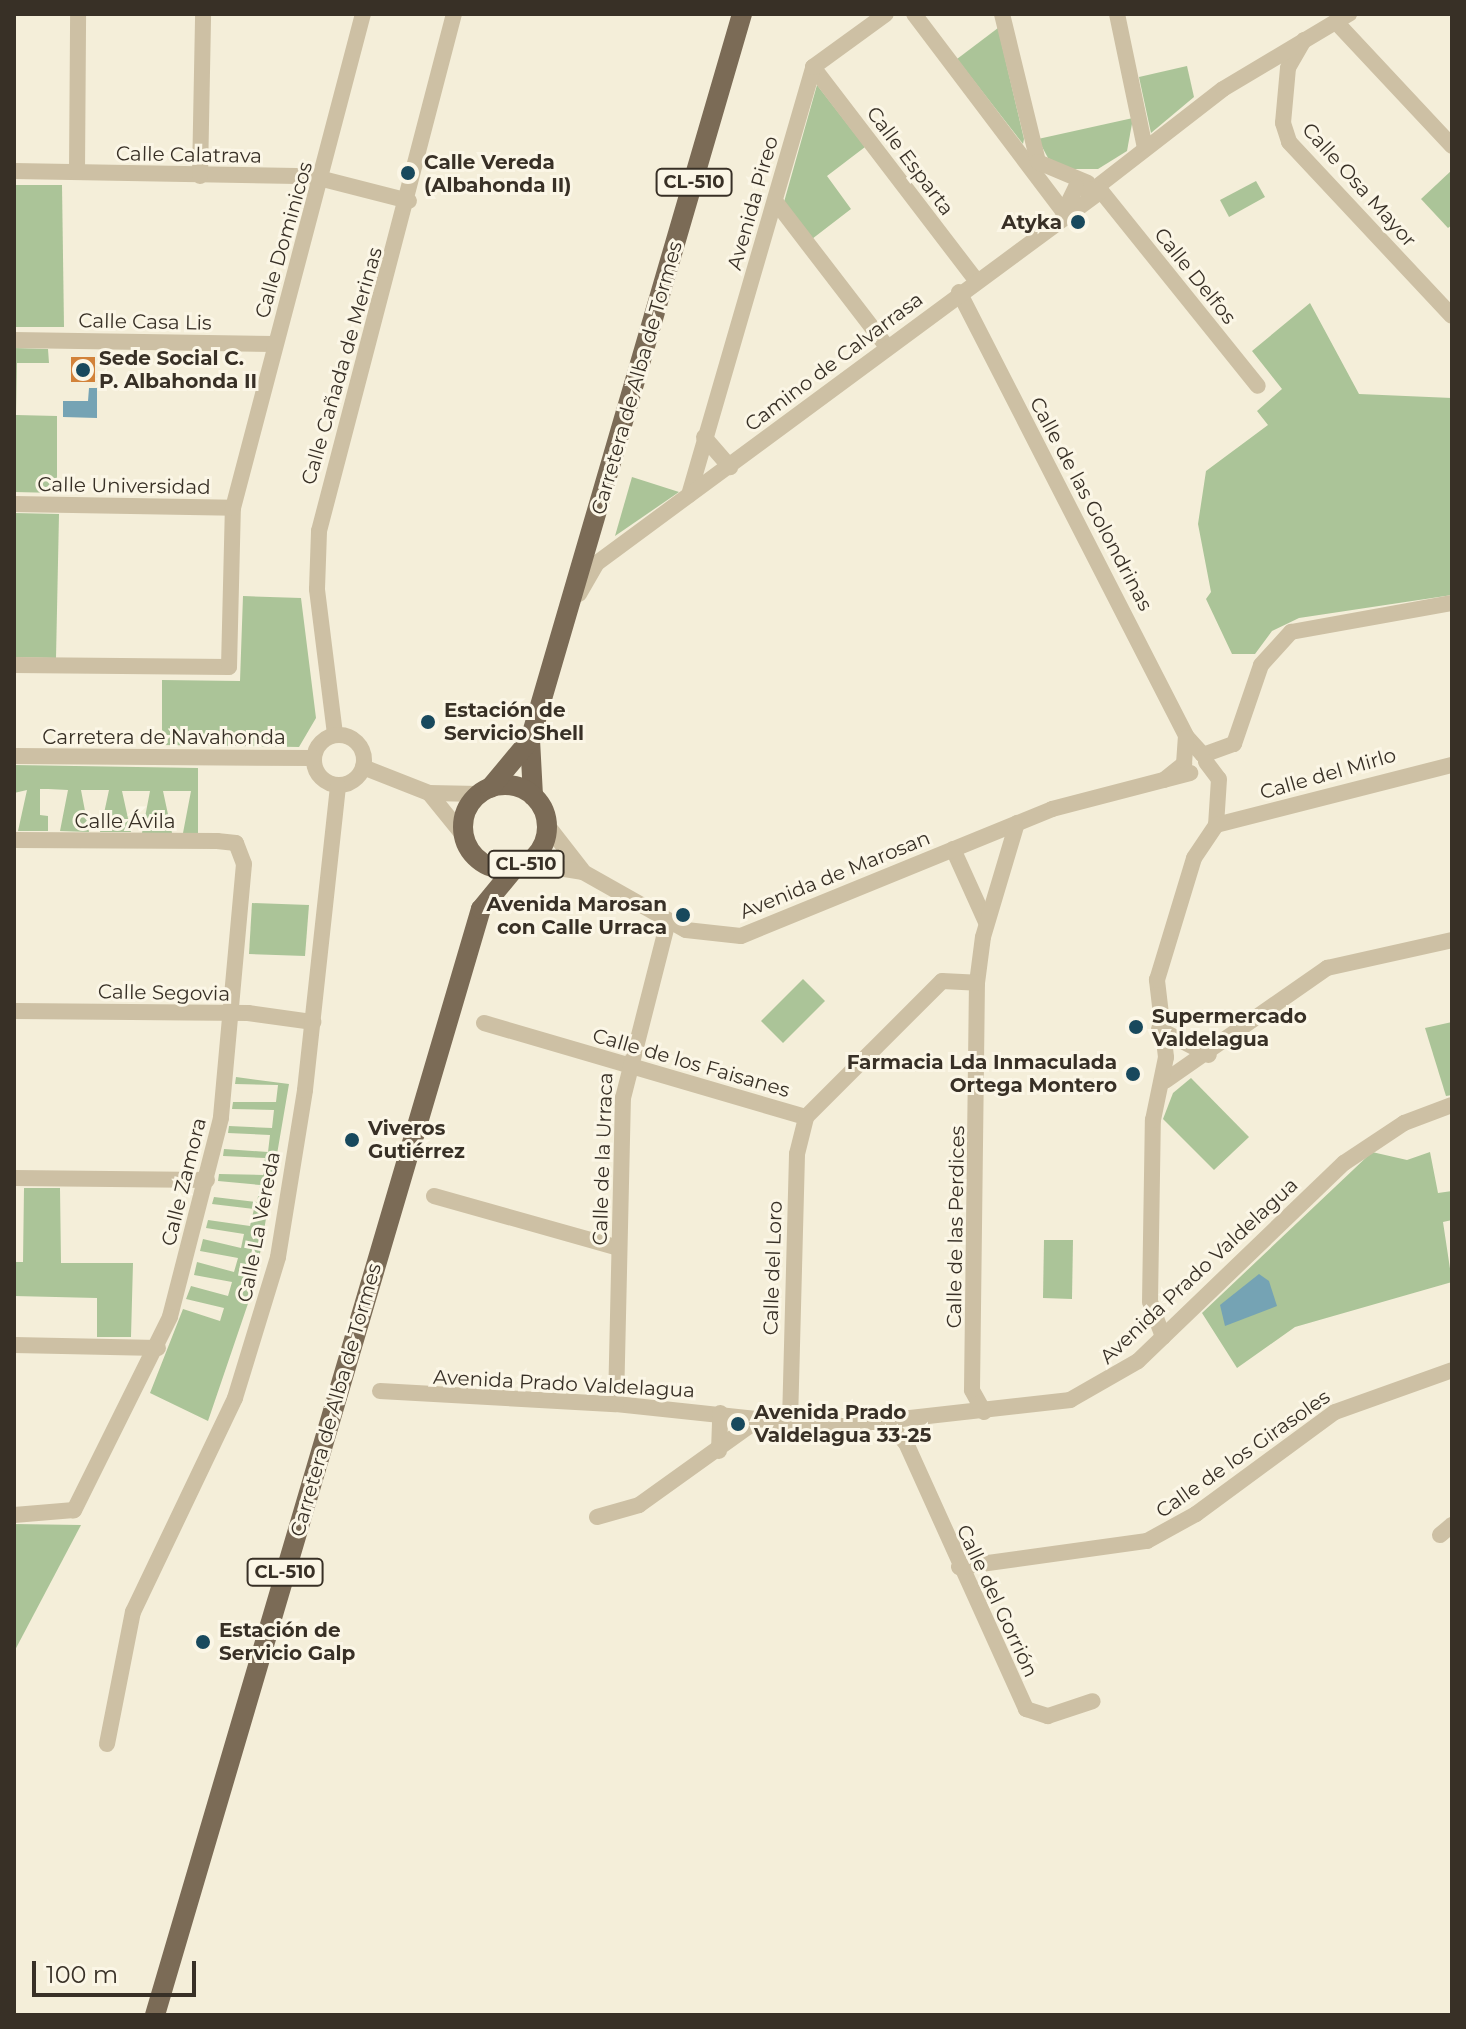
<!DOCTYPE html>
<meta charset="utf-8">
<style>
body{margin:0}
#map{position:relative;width:1466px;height:2029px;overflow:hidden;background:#f4eed9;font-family:Montserrat,sans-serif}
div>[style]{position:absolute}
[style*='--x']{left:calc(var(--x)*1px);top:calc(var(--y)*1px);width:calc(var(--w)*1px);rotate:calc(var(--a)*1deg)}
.green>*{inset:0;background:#abc498}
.water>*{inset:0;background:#75a3b4}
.building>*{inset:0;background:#d28239}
.minor>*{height:16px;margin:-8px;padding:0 8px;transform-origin:8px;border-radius:8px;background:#cdc0a4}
.minor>.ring{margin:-8px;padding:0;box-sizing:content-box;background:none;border:16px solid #cdc0a4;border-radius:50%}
.major>*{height:20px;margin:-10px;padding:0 10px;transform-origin:10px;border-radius:10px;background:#7b6b56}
.major>.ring{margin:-10px;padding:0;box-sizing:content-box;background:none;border:20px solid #7b6b56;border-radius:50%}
.dots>*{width:22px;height:22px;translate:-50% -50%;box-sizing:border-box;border:4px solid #fbf6e6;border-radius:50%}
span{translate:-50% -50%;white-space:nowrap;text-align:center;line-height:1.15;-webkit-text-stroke:6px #fbf6e6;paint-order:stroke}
.shield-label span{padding:2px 6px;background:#fbf6e6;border:2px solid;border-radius:6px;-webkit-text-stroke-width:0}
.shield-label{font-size:18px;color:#383026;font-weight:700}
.street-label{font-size:20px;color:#383026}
.poi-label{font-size:20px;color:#383026;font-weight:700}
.left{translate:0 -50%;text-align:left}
.right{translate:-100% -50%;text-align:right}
.frame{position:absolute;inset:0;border:16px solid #383026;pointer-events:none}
.scale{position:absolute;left:32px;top:1961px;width:164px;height:36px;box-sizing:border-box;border:4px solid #383026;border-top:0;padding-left:10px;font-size:24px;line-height:28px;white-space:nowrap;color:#383026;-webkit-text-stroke:6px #fbf6e6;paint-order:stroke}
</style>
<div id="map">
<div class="green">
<i style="clip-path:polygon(998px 28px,1024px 139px,1023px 144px,957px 59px)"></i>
<i style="clip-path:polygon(1187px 66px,1194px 97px,1151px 133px,1139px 77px)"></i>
<i style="clip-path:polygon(817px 85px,865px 147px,827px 176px,851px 209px,812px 239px,784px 202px)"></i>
<i style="clip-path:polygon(1133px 118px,1127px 151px,1098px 169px,1068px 169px,1048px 158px,1038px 139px)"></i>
<i style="clip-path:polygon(1452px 170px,1452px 225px,1448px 228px,1421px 199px)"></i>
<i style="clip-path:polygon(1256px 181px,1265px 197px,1229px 217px,1220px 200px)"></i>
<i style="clip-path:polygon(14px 185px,62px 185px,64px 327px,14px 327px)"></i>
<i style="clip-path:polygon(1310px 303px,1359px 394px,1452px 398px,1452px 595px,1299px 618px,1272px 631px,1255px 654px,1232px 654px,1206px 599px,1211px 592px,1198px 524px,1206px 471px,1268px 425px,1257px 411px,1282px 389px,1252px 351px)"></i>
<i style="clip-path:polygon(14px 348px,48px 349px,49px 363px,17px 363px,16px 415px,57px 416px,57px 493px,14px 492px)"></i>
<i style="clip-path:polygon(632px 477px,679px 492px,615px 536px)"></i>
<i style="clip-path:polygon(14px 513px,59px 514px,56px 658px,14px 657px)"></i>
<i style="clip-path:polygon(243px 596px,301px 598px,316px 718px,299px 747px,162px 745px,162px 680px,240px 681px)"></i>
<i style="clip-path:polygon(14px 765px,198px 768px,198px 833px,183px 833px,191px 791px,163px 791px,172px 833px,142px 833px,150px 791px,122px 791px,131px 832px,100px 832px,109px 790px,81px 790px,89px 832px,60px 831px,68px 790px,48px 789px,40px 789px,40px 815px,48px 816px,48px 831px,18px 831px,27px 790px,14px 793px)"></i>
<i style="clip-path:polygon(252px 903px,309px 905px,305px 956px,249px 954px)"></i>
<i style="clip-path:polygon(803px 979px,825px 1001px,783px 1043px,761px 1021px)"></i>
<i style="clip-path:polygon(1452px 1022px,1452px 1095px,1446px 1096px,1425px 1028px)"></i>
<i style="clip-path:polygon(236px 1077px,289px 1084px,255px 1283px,208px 1421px,150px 1393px,183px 1309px,220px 1321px,224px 1308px,186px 1299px,191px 1286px,228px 1296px,232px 1282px,194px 1275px,197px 1262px,234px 1272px,238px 1258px,200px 1251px,203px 1239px,241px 1248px,244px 1234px,206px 1228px,208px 1220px,250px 1226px,254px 1209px,212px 1204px,214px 1197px,257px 1202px,260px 1185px,218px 1181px,219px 1174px,263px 1175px,265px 1158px,223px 1156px,224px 1149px,268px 1152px,270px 1135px,228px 1133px,229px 1126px,272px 1128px,274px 1110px,232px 1109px,233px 1102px,276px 1102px,278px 1085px,235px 1084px)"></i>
<i style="clip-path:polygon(1191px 1078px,1249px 1137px,1214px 1170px,1163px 1119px,1173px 1093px)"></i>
<i style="clip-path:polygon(1372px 1152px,1407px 1160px,1430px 1152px,1438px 1193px,1452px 1191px,1452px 1220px,1443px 1222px,1452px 1282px,1295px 1327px,1237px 1368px,1202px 1313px)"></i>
<i style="clip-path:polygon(24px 1188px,60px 1188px,61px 1263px,133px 1263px,131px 1337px,97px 1337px,97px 1298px,14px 1296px,14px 1262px,23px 1262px)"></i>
<i style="clip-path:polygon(1044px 1240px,1073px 1240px,1072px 1299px,1043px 1298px)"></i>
<i style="clip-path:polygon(14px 1524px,81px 1525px,14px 1652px)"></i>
</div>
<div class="water">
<i style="clip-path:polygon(89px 388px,97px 388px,97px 418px,63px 417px,63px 401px,88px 401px)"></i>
<i style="clip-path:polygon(1259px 1274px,1269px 1281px,1277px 1306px,1225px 1326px,1220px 1305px)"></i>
</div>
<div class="building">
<i style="clip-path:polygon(71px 357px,95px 357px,95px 382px,71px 382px)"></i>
</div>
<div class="minor">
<i style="--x:914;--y:14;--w:248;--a:52.9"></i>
<i style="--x:1002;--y:14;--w:152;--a:76.3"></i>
<i style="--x:1038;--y:162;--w:54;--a:22.8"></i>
<i style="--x:1117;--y:14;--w:137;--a:78.2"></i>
<i style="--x:1336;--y:22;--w:170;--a:46.9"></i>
<i style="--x:1304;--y:40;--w:32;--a:120"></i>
<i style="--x:1288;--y:68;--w:55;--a:95.2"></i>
<i style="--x:1283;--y:123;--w:20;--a:72"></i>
<i style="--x:1289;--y:142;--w:238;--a:46.9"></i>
<i style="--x:813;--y:67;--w:268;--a:52.6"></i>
<i style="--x:14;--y:171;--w:297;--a:1"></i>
<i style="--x:311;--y:176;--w:101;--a:14.3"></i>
<i style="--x:77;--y:172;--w:158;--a:-89.6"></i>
<i style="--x:200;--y:176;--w:162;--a:-88.9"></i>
<i style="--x:1098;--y:186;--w:158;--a:-37.8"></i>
<i style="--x:1223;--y:89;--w:147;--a:-30.8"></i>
<i style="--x:1101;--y:191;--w:250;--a:51.2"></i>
<i style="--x:775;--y:201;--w:184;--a:52.5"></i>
<i style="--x:959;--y:292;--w:499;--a:62.9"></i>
<i style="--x:1186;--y:736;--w:25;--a:48"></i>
<i style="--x:14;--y:340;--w:261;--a:0.9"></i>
<i style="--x:704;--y:437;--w:40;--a:49"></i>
<i style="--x:689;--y:495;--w:446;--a:-73.8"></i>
<i style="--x:813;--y:67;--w:90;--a:-36"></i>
<i style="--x:14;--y:504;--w:219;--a:1"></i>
<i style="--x:579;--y:594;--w:36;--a:-60"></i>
<i style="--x:597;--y:563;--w:626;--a:-36.43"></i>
<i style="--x:1101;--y:191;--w:25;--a:-171"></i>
<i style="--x:1076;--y:187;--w:28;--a:116"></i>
<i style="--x:14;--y:665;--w:215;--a:0.5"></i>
<i style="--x:229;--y:667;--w:159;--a:-88.6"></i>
<i style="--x:233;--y:508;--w:511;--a:-75.26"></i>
<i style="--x:335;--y:734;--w:146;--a:-97.1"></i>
<i style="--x:317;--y:589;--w:58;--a:-88"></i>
<i style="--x:319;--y:531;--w:534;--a:-75.37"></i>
<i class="ring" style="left:314px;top:735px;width:34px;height:34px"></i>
<i style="--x:1203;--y:755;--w:33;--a:-20"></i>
<i style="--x:1234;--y:744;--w:83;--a:-71.1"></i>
<i style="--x:1261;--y:665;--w:45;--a:-47.7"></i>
<i style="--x:1291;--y:632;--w:164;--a:-10.2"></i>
<i style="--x:14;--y:756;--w:299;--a:0.4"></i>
<i style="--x:1206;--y:762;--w:21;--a:53"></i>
<i style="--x:1219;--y:779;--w:46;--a:93.7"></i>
<i style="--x:363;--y:767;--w:71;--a:21.5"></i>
<i style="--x:429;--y:793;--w:50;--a:1.1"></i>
<i style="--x:1164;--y:780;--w:26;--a:-39"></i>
<i style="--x:1184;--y:764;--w:26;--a:-86"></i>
<i style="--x:429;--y:793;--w:55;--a:50.9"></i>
<i style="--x:547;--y:825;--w:57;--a:52.1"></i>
<i style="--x:1216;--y:825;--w:244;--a:-14.3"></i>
<i style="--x:14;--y:840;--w:203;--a:0.3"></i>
<i style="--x:217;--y:841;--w:19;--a:6"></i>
<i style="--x:236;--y:843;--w:22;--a:69"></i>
<i style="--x:244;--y:864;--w:255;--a:95.2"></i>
<i style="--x:221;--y:1118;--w:205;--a:104.4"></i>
<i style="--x:170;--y:1317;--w:216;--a:116.4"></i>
<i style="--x:74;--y:1510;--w:60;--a:175.2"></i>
<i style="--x:953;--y:849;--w:80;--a:65.7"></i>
<i style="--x:527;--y:863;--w:57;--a:9.1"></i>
<i style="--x:583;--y:872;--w:118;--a:29.4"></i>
<i style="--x:686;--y:930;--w:55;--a:6.2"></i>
<i style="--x:741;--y:936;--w:336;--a:-22.2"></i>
<i style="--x:1052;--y:809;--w:143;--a:-14.6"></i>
<i style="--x:14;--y:1011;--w:234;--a:0.5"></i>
<i style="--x:248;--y:1013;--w:66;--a:7.9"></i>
<i style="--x:484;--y:1023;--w:335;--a:16.3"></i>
<i style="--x:1159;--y:1029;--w:56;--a:27.5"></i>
<i style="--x:1165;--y:1081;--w:198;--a:-34.9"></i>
<i style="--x:1327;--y:968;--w:128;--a:-12.6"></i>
<i style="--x:14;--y:1178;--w:193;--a:0.6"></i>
<i style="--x:434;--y:1196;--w:192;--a:15.7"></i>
<i style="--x:1163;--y:1337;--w:37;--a:-110"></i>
<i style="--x:1150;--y:1302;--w:182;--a:-89.1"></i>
<i style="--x:1153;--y:1120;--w:64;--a:-78.3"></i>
<i style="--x:1166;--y:1057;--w:78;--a:-96.7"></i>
<i style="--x:1157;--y:980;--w:127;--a:-73.1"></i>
<i style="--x:1194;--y:858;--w:40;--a:-56"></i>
<i style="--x:14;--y:1345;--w:144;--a:1.2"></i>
<i style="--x:380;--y:1391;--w:236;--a:3.2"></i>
<i style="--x:616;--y:1404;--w:215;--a:6.1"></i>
<i style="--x:830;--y:1427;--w:242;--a:-6.4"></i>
<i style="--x:1070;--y:1400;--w:78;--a:-29.8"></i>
<i style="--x:1138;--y:1361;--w:286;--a:-43.9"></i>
<i style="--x:1344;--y:1163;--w:72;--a:-33.7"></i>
<i style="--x:1404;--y:1123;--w:51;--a:-20.6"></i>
<i style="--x:616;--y:1404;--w:306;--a:-88.7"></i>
<i style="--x:623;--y:1098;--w:182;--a:-75.7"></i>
<i style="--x:984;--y:1412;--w:25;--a:-119"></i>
<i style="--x:972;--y:1390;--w:407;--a:-89.3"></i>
<i style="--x:977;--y:983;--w:46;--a:-82.6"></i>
<i style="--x:983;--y:937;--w:119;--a:-73.4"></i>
<i style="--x:790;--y:1422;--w:268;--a:-88.5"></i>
<i style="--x:797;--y:1154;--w:38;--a:-76"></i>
<i style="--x:806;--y:1117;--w:192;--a:-45"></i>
<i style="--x:942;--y:981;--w:35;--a:3"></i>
<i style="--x:887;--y:1422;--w:28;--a:48"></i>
<i style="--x:906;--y:1443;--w:292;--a:65.7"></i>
<i style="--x:1026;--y:1709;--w:23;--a:18"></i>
<i style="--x:1048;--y:1716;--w:47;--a:-18.4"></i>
<i style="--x:719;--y:1451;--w:38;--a:-88"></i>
<i style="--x:597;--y:1517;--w:44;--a:-15.9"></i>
<i style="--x:639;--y:1505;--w:151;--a:-35.6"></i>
<i style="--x:1440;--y:1535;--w:16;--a:-40"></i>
<i style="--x:959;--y:1567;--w:190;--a:-7.9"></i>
<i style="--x:1147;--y:1541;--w:56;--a:-28.9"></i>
<i style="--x:1196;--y:1514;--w:172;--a:-36.3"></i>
<i style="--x:1335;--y:1412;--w:124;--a:-19.7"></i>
<i style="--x:107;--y:1744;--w:135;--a:-78.9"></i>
<i style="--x:133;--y:1612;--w:237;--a:-64.5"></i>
<i style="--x:235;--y:1398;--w:147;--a:-73"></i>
<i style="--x:278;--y:1257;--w:169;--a:-80.8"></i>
<i style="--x:305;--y:1090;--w:306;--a:-83.8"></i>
</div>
<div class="major">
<i style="--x:530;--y:740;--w:56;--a:86.9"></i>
<i class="ring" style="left:463px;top:785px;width:64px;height:64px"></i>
<i style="--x:490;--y:788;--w:62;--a:-50.2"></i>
<i style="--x:530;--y:740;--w:756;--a:-73.72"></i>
<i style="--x:155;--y:2015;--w:1153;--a:-73.58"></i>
<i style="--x:481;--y:909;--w:52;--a:-50.5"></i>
</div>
<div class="dots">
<i style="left:408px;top:173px;background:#18495d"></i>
<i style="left:1078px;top:222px;background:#18495d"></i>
<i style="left:83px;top:370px;background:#18495d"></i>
<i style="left:428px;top:722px;background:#18495d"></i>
<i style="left:683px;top:915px;background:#18495d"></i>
<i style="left:1136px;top:1027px;background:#18495d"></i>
<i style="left:1133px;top:1074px;background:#18495d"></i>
<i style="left:352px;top:1140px;background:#18495d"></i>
<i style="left:738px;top:1424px;background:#18495d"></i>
<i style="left:203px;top:1642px;background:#18495d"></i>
</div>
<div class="shield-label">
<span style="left:694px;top:182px">CL-510</span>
<span style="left:526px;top:864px">CL-510</span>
<span style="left:285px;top:1572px">CL-510</span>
</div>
<div class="street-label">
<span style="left:189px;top:155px;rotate:1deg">Calle Calatrava</span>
<span style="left:910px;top:161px;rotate:53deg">Calle Esparta</span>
<span style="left:1359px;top:185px;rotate:48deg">Calle Osa Mayor</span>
<span style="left:753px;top:203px;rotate:-74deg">Avenida Pireo</span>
<span style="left:284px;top:240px;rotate:-74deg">Calle Dominicos</span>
<span style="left:1195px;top:276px;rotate:51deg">Calle Delfos</span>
<span style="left:145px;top:322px;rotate:1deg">Calle Casa Lis</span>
<span style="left:834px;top:362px;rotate:-37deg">Camino de Calvarrasa</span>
<span style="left:342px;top:366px;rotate:-74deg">Calle Cañada de Merinas</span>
<span style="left:637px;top:378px;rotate:-74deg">Carretera de Alba de Tormes</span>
<span style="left:124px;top:486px;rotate:1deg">Calle Universidad</span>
<span style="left:1091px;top:504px;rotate:62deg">Calle de las Golondrinas</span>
<span style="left:164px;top:737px">Carretera de Navahonda</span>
<span style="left:1328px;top:774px;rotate:-16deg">Calle del Mirlo</span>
<span style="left:125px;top:821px">Calle Ávila</span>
<span style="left:835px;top:875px;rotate:-22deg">Avenida de Marosan</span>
<span style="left:164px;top:993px;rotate:1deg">Calle Segovia</span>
<span style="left:691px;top:1063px;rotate:16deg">Calle de los Faisanes</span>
<span style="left:603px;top:1159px;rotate:-88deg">Calle de la Urraca</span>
<span style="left:184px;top:1182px;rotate:-76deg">Calle Zamora</span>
<span style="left:259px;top:1227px;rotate:-79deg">Calle La Vereda</span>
<span style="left:956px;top:1227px;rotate:-89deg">Calle de las Perdices</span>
<span style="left:773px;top:1268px;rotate:-88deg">Calle del Loro</span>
<span style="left:1199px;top:1271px;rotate:-43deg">Avenida Prado Valdelagua</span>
<span style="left:564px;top:1384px;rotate:3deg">Avenida Prado Valdelagua</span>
<span style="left:336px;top:1400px;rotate:-74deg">Carretera de Alba de Tormes</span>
<span style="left:1243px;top:1454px;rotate:-35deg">Calle de los Girasoles</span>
<span style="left:997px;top:1601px;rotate:65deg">Calle del Gorrión</span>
</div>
<div class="poi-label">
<span class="left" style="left:424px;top:174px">Calle Vereda<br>(Albahonda II)</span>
<span class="right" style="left:1062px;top:222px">Atyka</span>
<span class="left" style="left:99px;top:370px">Sede Social C.<br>P. Albahonda II</span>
<span class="left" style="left:444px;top:722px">Estación de<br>Servicio Shell</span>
<span class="right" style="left:667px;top:916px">Avenida Marosan<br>con Calle Urraca</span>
<span class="left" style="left:1152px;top:1028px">Supermercado<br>Valdelagua</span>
<span class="right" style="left:1117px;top:1074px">Farmacia Lda Inmaculada<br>Ortega Montero</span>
<span class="left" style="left:368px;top:1140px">Viveros<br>Gutiérrez</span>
<span class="left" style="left:754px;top:1424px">Avenida Prado<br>Valdelagua 33-25</span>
<span class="left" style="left:219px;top:1642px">Estación de<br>Servicio Galp</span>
</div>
<div class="frame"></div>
<div class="scale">100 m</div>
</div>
